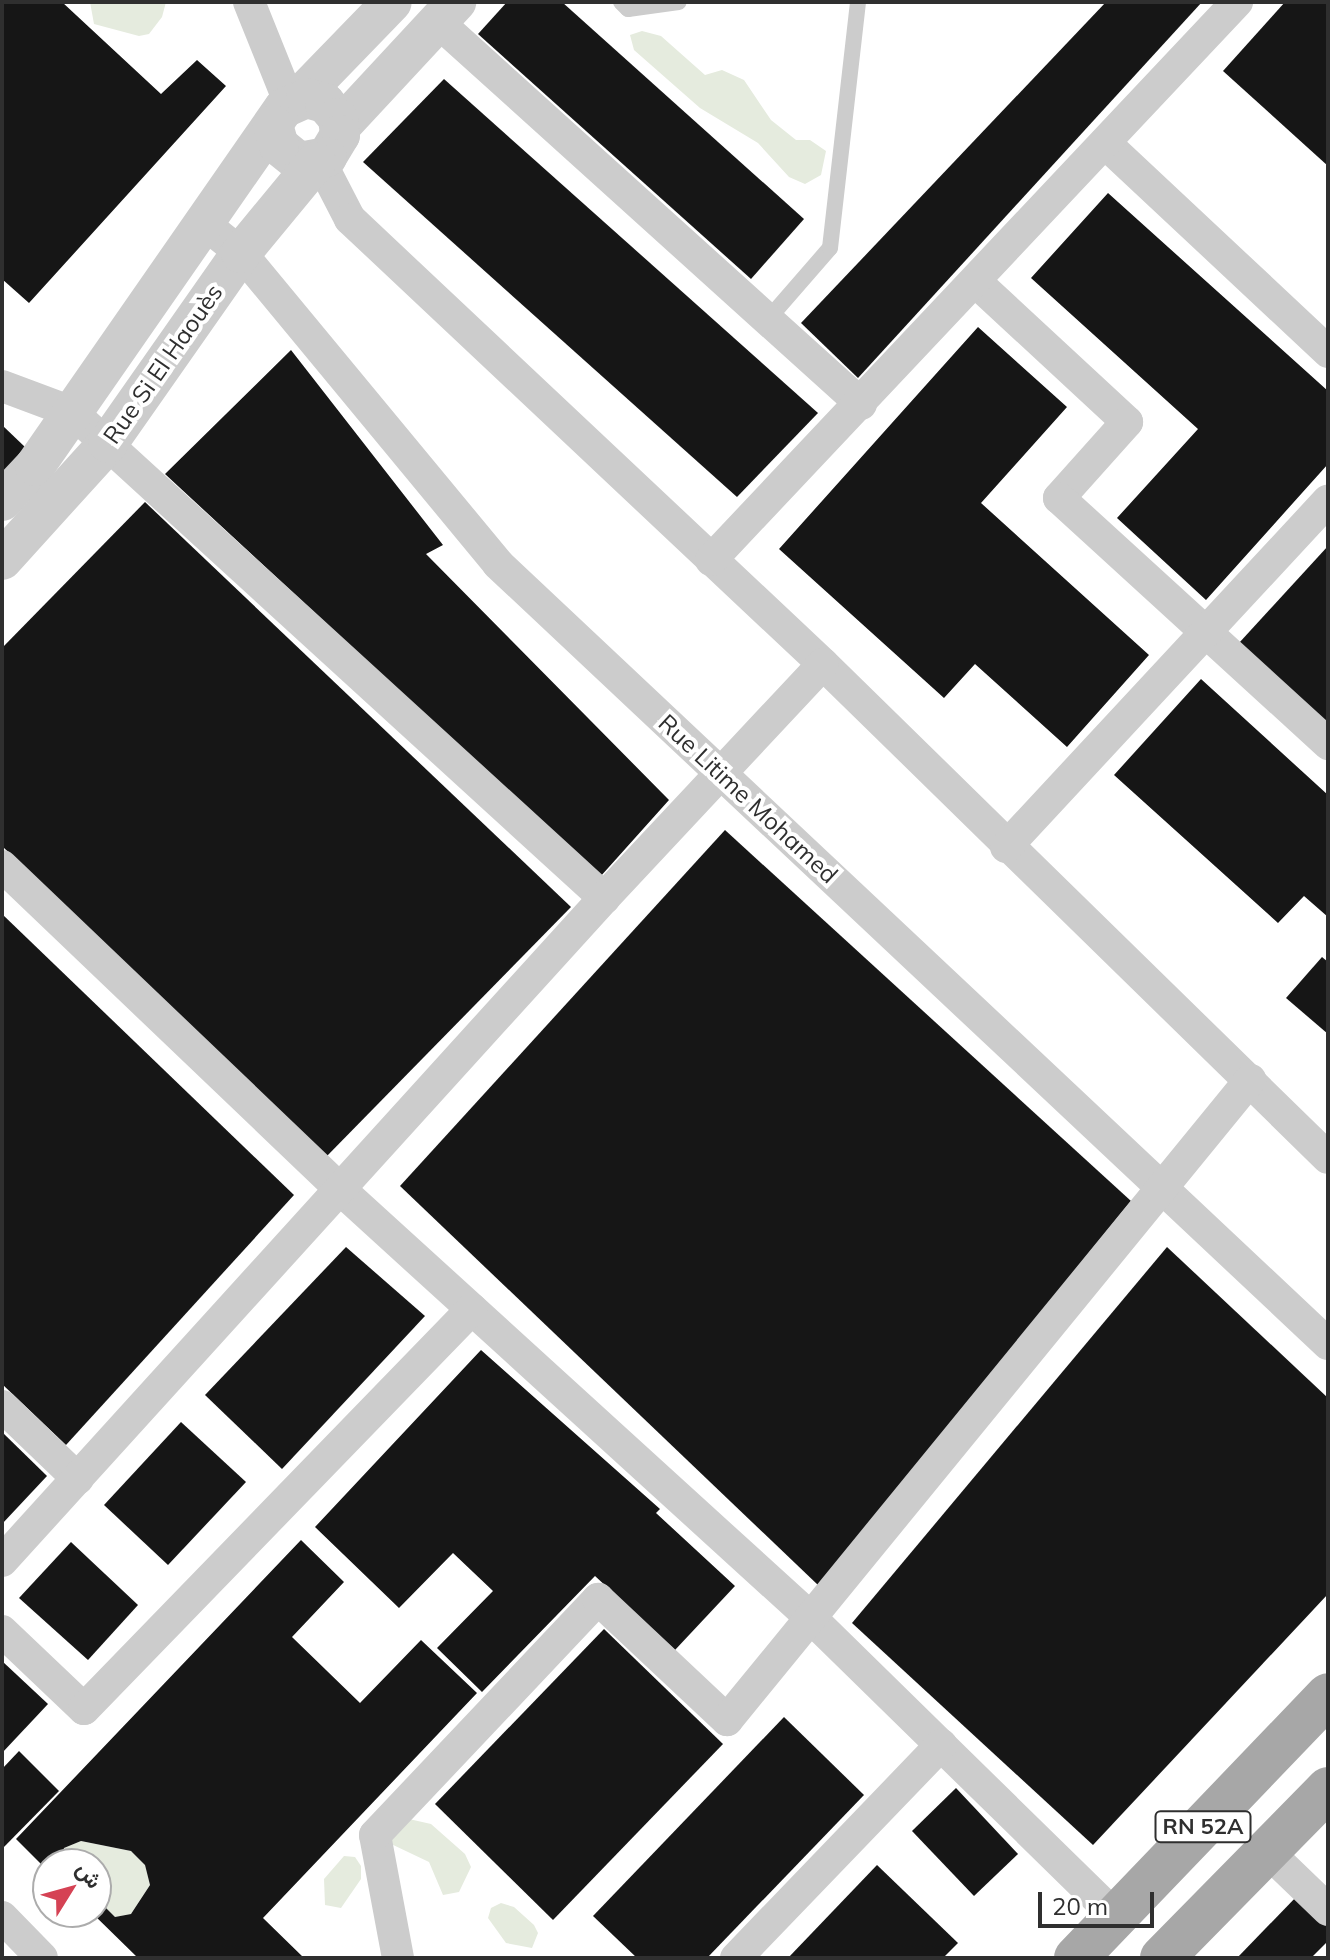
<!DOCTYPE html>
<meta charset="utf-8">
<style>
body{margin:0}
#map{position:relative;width:1330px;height:1960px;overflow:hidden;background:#fff;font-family:Mulish,Vazirmatn,sans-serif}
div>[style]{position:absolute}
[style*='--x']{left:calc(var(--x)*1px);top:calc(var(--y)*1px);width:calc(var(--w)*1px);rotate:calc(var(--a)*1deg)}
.green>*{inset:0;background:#e5ebde}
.building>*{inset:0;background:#161616}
.service>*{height:16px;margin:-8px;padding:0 8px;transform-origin:8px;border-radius:8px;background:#ccc}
.minor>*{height:32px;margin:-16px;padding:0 16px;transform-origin:16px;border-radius:16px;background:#ccc}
.tertiary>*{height:40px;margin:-20px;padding:0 20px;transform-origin:20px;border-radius:20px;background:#ccc}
.primary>*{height:44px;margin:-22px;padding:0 22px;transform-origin:22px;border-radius:22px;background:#a7a7a7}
span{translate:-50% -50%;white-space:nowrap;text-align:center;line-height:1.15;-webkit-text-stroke:8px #fff;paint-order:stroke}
.shield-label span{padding:2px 6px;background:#fff;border:2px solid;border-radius:6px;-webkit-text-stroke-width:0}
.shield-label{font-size:22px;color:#2f2f2f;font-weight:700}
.street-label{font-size:24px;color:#2f2f2f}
.frame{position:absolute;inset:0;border:4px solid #2f2f2f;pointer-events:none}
.north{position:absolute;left:32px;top:1848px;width:80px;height:80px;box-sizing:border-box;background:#fff;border:2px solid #acacac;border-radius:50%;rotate:53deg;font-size:22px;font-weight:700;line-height:32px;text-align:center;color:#2f2f2f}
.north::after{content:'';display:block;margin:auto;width:28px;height:36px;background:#d54254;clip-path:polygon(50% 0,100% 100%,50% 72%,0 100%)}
.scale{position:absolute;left:1038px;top:1892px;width:116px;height:36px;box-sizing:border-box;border:4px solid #2f2f2f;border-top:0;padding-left:10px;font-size:24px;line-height:28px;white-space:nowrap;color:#2f2f2f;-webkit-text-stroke:6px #fff;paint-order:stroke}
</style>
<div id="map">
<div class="green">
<i style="clip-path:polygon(90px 2px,166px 2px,162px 17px,149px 34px,139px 36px,94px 24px)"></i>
<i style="clip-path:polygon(642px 31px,661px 36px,705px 75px,722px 70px,744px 80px,771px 120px,796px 140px,810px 140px,826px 151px,821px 175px,805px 184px,789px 177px,758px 143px,700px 108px,634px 50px,630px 35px)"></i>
<i style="clip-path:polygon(409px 1819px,431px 1824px,465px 1854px,471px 1867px,459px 1892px,443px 1895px,429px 1862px,389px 1843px)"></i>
<i style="clip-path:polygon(81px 1841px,131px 1851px,145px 1865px,150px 1885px,131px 1914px,115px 1917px,96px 1898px,96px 1864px,60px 1864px,64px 1848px)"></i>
<i style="clip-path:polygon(344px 1856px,355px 1857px,361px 1866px,361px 1879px,341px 1908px,325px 1905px,324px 1879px)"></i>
<i style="clip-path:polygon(501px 1903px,514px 1907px,534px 1925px,538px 1933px,532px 1948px,506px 1943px,488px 1918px,491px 1908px)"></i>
</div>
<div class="building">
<i style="clip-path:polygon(2px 2px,62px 2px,161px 94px,197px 60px,226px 86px,29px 303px,2px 279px)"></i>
<i style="clip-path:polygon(507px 2px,562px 2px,804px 219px,751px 279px,478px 34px)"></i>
<i style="clip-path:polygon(1106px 2px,1202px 2px,858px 378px,801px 323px)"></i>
<i style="clip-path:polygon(1285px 2px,1328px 2px,1328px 166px,1223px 71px)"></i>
<i style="clip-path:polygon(444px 79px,818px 413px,737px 497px,363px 162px)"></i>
<i style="clip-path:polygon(1108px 193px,1328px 391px,1328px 464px,1206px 600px,1117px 518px,1198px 429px,1031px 278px)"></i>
<i style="clip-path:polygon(978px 327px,1067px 407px,981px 503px,1149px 655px,1067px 747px,975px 664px,944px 698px,779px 549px)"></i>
<i style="clip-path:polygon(291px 350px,443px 545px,426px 554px,669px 800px,600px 877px,165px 474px)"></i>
<i style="clip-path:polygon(2px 425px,26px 448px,2px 474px)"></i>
<i style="clip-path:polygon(145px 502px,571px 907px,326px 1157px,2px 846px,2px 648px)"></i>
<i style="clip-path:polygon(1328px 546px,1328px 724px,1239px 643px)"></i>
<i style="clip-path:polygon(1201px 679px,1328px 795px,1328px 917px,1304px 896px,1278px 923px,1114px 775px)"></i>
<i style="clip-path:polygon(725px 830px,1131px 1201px,819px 1586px,400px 1186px)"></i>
<i style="clip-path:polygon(2px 914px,294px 1195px,66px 1445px,2px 1384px)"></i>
<i style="clip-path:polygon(1322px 957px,1328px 962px,1328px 1034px,1286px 998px)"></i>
<i style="clip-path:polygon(346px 1247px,425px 1316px,282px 1469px,205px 1395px)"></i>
<i style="clip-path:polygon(1167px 1247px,1328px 1398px,1328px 1594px,1093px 1845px,852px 1623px)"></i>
<i style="clip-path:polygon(481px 1350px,660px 1509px,656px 1513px,735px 1586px,675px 1650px,595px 1576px,482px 1692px,437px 1648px,493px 1591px,453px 1553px,399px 1608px,315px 1527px)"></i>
<i style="clip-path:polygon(181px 1422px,246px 1482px,168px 1565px,104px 1505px)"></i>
<i style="clip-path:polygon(2px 1432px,47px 1476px,2px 1524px)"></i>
<i style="clip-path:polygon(301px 1540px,344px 1582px,292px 1637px,360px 1703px,421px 1640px,477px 1693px,263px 1918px,304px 1958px,138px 1958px,91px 1912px,96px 1912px,96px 1898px,115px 1917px,131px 1914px,150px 1885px,145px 1865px,131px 1851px,81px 1841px,64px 1848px,60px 1864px,48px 1864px,48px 1871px,16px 1839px)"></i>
<i style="clip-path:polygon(71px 1542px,138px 1605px,88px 1660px,19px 1598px)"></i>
<i style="clip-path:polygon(604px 1629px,723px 1744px,553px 1920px,435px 1804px)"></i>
<i style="clip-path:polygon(2px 1661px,48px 1704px,2px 1753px)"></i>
<i style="clip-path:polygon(784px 1717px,864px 1795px,707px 1958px,637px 1958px,593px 1916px)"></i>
<i style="clip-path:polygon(19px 1751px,59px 1791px,2px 1849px,2px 1769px)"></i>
<i style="clip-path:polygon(956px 1788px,1018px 1854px,974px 1896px,912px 1831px)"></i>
<i style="clip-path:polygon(877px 1865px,958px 1943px,943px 1958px,788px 1958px)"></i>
<i style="clip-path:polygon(1298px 1895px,1328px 1924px,1328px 1941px,1311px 1958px,1237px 1958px)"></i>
</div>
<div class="service">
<i style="--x:621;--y:2;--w:10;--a:45"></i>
<i style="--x:628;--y:9;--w:51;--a:-7.8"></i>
<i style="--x:770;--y:317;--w:91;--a:-49"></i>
<i style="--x:830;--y:248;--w:248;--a:-83.5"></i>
</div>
<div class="minor">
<i style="--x:249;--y:2;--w:110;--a:68.1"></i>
<i style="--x:438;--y:22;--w:570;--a:42.08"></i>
<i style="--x:1105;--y:143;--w:306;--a:43.1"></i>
<i style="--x:320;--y:161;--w:65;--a:62.7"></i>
<i style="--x:350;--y:219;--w:649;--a:43.25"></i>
<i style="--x:823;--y:664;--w:706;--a:44.37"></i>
<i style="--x:201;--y:221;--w:51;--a:38.7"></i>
<i style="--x:241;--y:253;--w:403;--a:50.4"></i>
<i style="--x:498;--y:564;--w:1139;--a:43.22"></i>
<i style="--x:976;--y:282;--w:206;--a:42.8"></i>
<i style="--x:1127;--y:422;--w:102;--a:131.8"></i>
<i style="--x:1059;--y:498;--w:365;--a:42.4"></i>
<i style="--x:2;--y:386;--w:75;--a:20.4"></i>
<i style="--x:72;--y:412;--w:721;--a:42.41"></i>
<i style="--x:711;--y:560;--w:767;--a:-46.69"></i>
<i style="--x:1006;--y:847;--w:473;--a:-47.1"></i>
<i style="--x:2;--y:866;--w:470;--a:43.7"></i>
<i style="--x:342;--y:1191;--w:636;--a:42.32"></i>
<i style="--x:812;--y:1619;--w:427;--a:44.4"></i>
<i style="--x:2;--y:1406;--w:105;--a:43.8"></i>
<i style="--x:2;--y:1561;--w:896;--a:-47.76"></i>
<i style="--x:604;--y:898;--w:320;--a:-46.9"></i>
<i style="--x:2;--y:1631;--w:113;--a:43.6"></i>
<i style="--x:84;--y:1709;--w:557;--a:-45.87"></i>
<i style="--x:1267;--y:1851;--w:85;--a:44"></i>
<i style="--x:2;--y:1917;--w:57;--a:45.7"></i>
<i style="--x:398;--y:1958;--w:125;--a:-100.6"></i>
<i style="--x:375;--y:1835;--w:325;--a:-46.6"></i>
<i style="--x:598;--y:1599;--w:177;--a:43.2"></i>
<i style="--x:727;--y:1720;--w:827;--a:-50.74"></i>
<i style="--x:736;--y:1958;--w:296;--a:-46.1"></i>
</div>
<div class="tertiary">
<i style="--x:297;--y:100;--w:136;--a:-45.9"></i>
<i style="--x:340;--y:127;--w:171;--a:-47.1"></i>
<i style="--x:2;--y:501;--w:48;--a:-46.7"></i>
<i style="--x:35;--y:466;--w:436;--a:-55.2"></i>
<i style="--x:284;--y:108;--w:24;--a:-24"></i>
<i style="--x:306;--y:98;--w:20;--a:15"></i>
<i style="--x:325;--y:103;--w:20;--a:49"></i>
<i style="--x:338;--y:118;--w:17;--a:83"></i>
<i style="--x:340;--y:135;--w:26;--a:121"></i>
<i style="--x:327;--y:157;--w:28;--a:170"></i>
<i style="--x:299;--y:162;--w:26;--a:-141"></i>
<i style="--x:279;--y:146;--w:22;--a:-106"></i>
<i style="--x:2;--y:560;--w:158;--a:-47.8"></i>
<i style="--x:108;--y:443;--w:232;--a:-55"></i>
<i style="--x:241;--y:253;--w:118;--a:-50.5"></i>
</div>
<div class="primary">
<i style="--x:1076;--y:1958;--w:364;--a:-46.2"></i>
<i style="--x:1162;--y:1958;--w:237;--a:-45.5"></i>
</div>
<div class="shield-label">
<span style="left:1203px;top:1827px">RN 52A</span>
</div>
<div class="street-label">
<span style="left:163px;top:364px;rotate:-55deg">Rue Si El Haouès</span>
<span style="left:748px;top:799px;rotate:43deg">Rue Litime Mohamed</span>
</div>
<div class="frame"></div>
<div class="north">ش</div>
<div class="scale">20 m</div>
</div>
